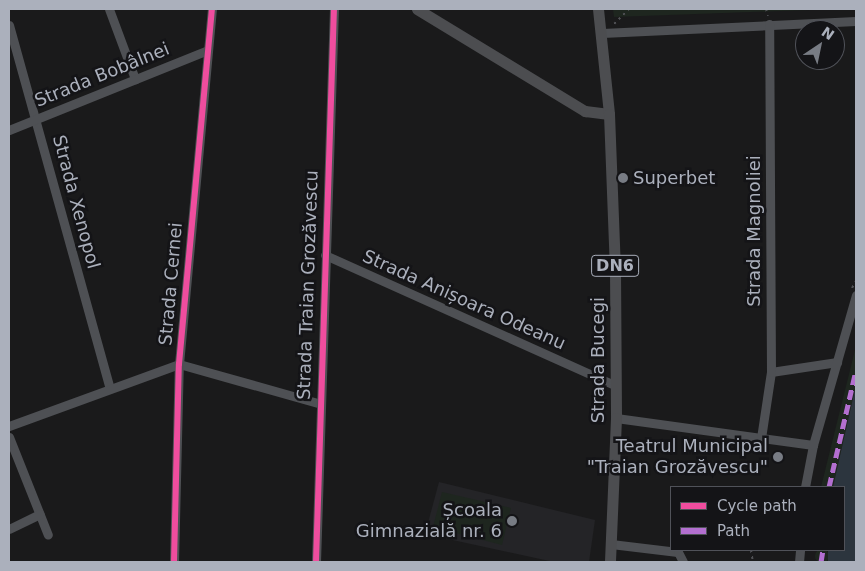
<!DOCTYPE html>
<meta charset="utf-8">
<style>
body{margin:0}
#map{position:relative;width:865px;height:571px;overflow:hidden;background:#1a1a1b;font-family:"DejaVu Sans",sans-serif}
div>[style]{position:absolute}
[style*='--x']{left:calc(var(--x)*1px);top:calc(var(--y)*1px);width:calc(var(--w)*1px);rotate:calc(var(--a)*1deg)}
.built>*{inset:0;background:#242427}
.green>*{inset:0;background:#1e261f}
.round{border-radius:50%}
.water>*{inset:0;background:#2c353e}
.path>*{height:2px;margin-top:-1px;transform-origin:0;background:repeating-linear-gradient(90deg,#505155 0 2.5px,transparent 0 6.5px)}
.minor>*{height:9px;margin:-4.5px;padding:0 4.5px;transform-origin:4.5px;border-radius:4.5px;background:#4e5054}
.major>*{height:11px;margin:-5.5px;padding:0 5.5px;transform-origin:5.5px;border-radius:5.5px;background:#4c4d50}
.quiet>*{height:5px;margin-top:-2.5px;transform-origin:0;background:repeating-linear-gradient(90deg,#b36fd0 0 10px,transparent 0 15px)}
.cycleway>*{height:6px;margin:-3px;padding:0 3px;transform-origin:3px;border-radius:3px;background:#ef4d9e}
.dots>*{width:14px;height:14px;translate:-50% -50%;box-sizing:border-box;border:2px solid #141417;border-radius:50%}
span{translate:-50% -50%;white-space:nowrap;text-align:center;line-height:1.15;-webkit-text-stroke:5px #141417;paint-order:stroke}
.shield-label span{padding:1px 4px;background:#141417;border:1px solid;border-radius:4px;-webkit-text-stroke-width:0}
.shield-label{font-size:16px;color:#abb0bc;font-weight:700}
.street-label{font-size:18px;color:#abb0bc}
.poi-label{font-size:18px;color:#abb0bc}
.left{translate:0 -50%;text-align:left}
.right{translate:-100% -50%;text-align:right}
.frame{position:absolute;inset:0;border:10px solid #abb0bc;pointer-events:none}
.legend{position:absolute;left:670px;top:486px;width:175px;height:65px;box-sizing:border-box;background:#141417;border:1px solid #505259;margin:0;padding:6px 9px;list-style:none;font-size:15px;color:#abb0bc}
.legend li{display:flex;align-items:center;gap:10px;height:25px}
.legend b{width:25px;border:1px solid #505259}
.north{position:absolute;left:795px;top:20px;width:50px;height:50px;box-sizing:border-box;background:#141417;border:1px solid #505259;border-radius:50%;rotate:34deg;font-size:14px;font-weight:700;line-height:20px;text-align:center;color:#abb0bc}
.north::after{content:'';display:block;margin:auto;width:18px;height:22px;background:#787c84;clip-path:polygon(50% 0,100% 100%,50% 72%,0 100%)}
</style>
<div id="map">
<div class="built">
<i style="clip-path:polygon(439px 482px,595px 520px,589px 562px,554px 562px,425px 534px)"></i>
</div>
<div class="green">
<i style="clip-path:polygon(613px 9px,836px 9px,614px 17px)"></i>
<i style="clip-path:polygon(856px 346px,856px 385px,833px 487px,821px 487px)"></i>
<i style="clip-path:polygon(442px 492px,511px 508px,502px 545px,433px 527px)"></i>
<i class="round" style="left:815px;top:549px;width:14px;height:14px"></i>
</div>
<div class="water">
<i style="clip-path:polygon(856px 385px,856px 562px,828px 562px,828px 550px,844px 550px,844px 487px,833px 487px)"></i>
</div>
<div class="path">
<i style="--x:766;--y:9;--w:7;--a:74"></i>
<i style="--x:614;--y:24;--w:21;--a:-45"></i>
<i style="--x:852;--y:288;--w:8;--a:-60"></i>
<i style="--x:751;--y:550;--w:12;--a:81"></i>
</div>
<div class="minor">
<i style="--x:109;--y:9;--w:75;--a:69.6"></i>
<i style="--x:9;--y:25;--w:377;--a:74.5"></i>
<i style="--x:602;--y:33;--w:254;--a:-2.7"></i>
<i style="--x:9;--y:130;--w:214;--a:-21.9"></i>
<i style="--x:325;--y:255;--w:319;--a:24.2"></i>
<i style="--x:771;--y:372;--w:67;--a:-8.6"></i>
<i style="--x:616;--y:418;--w:199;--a:7.8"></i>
<i style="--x:9;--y:426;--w:181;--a:-20"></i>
<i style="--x:179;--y:364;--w:144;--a:15.7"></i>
<i style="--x:9;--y:437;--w:105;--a:68.3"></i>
<i style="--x:761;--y:438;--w:67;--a:-81.4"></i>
<i style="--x:771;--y:372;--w:348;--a:-90.3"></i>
<i style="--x:805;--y:487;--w:43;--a:-79.2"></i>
<i style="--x:813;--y:445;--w:156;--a:-74"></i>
<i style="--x:9;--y:529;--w:34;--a:-26"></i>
<i style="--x:611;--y:544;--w:67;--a:6.8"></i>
<i style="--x:678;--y:552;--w:11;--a:63"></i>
<i style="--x:174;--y:562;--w:198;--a:-88.6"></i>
<i style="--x:179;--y:364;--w:357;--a:-84.7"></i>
<i style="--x:316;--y:562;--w:553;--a:-88.14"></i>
<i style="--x:799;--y:562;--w:12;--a:-85"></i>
</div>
<div class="major">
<i style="--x:417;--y:9;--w:197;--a:31.3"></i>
<i style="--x:585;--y:111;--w:24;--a:7"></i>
<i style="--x:598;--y:9;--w:106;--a:84"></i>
<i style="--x:609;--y:114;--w:156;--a:87.8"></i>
<i style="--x:615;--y:270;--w:148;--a:89.6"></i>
<i style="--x:616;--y:418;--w:144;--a:92.4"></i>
</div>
<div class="quiet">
<i style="--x:829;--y:487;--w:120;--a:-77"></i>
<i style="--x:821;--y:562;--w:12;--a:-81"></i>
</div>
<div class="cycleway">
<i style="--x:174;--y:562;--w:198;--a:-88.6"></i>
<i style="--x:179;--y:364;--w:357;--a:-84.7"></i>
<i style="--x:316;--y:562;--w:553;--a:-88.14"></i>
</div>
<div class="dots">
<i style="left:623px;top:178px;background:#787c84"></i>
<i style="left:778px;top:457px;background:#787c84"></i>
<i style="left:512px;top:521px;background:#787c84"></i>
</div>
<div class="shield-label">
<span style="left:615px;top:266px">DN6</span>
</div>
<div class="street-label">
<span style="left:102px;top:75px;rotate:-22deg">Strada Bobâlnei</span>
<span style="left:76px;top:202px;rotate:75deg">Strada Xenopol</span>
<span style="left:754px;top:231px;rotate:-90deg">Strada Magnoliei</span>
<span style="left:171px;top:284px;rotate:-85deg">Strada Cernei</span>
<span style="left:308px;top:285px;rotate:-88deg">Strada Traian Grozăvescu</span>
<span style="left:464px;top:300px;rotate:24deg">Strada Anișoara Odeanu</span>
<span style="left:598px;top:360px;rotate:-90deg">Strada Bucegi</span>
</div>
<div class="poi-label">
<span class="left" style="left:633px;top:178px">Superbet</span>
<span class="right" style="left:768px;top:457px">Teatrul Municipal<br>"Traian Grozăvescu"</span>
<span class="right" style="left:502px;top:521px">Școala<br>Gimnazială nr. 6</span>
</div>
<div class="frame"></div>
<ul class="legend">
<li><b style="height:6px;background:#ef4d9e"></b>Cycle path</li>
<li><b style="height:6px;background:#b36fd0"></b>Path</li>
</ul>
<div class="north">N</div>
</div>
